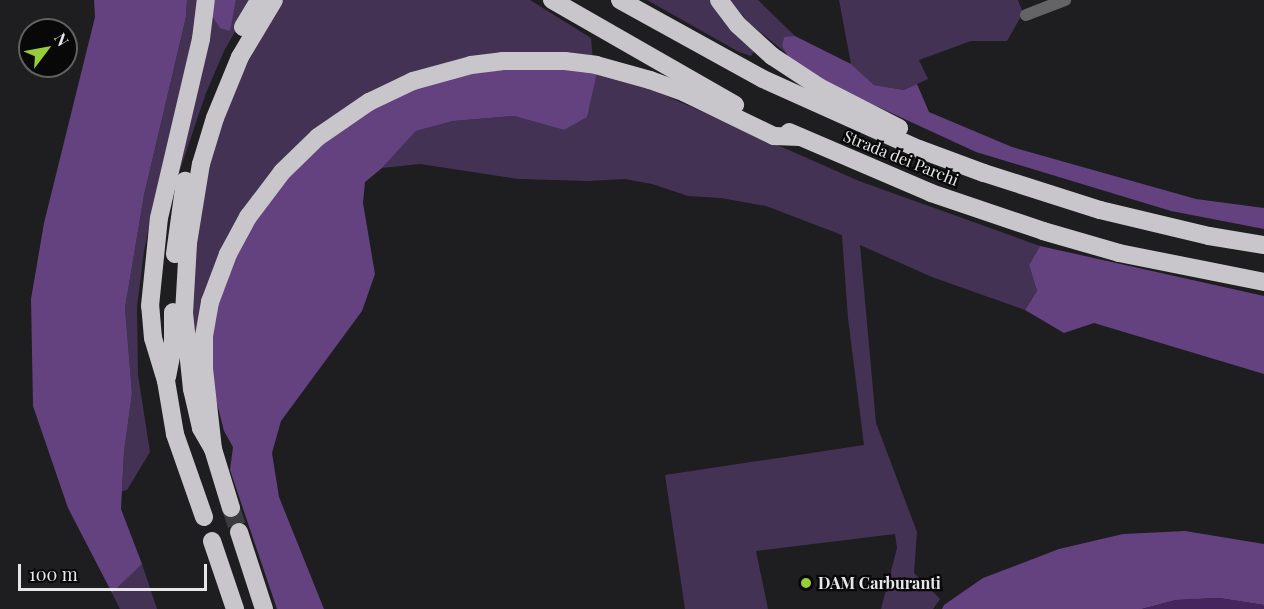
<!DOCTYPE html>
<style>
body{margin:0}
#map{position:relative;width:1264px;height:609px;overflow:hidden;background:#1e1d20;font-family:"Playfair Display",serif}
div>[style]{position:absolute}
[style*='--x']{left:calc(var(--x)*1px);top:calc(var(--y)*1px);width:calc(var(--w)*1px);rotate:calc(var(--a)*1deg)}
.green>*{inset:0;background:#443255}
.forest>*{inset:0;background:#63427f}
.water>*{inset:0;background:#46255f}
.motorway-tunnel>*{height:18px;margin-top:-9px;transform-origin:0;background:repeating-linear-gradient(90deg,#3c3b3e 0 18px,transparent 0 27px)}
.minor>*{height:12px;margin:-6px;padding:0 6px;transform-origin:6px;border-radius:6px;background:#646365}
.motorway>*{height:18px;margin:-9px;padding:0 9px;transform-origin:9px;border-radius:9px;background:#c8c6ca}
.dots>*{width:16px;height:16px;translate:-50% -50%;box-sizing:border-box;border:3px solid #080809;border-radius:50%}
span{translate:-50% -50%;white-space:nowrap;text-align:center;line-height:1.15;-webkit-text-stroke:4.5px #080809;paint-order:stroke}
.street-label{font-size:16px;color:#e7e6e8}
.poi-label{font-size:16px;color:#e7e6e8;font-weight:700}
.left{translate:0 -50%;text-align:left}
.north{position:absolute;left:18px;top:18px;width:60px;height:60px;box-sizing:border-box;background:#080809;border:2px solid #616162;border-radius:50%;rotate:58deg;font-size:16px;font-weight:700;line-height:24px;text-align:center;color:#e7e6e8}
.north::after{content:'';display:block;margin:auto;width:21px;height:27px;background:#96cc39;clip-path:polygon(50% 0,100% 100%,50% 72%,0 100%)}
.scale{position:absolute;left:18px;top:564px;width:189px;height:27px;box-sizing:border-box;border:3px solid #e7e6e8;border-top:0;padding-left:8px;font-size:18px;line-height:21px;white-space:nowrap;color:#e7e6e8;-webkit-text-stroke:4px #080809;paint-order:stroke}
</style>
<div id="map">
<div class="green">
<i style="clip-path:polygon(187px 0,201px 0,153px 208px,144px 251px,137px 307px,138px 375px,150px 452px,127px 490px,122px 491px,124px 452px,132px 393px,125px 308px,144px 195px,186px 17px)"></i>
<i style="clip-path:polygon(236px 0,253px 0,224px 51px,206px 93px,179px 173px,212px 16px,233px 14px)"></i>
<i style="clip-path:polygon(283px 0,530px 0,591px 38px,593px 60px,289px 153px,270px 173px,247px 204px,194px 353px,191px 299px,200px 203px,214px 145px,243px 71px)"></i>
<i style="clip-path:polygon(647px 0,711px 0,730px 30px,754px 52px,751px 56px,739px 52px)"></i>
<i style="clip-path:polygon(730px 0,758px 0,795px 36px,784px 38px,782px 46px,786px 53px,749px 23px)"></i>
<i style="clip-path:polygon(839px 0,1018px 0,1023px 13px,1007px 41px,971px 41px,919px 60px,928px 79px,904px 90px,874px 85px,851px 64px)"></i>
<i style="clip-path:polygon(597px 72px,653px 90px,859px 181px,1040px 246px,1029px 265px,1037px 291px,1025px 310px,932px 277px,860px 245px,876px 423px,917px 532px,914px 573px,940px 599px,933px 609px,881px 609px,897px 548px,895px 534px,756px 551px,768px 609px,685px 609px,665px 475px,864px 445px,848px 318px,842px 235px,766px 206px,721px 198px,688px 196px,652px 184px,625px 179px,588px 181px,518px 179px,420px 164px,382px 168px,416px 131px,453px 121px,514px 116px,564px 130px)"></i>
<i style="clip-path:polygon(142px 564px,157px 609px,120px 609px,112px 593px)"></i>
</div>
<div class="forest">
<i style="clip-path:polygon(94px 0,187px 0,186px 17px,144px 195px,125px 308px,132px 393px,124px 452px,121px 509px,142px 564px,112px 593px,68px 508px,33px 406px,31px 299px,44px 223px,95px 17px)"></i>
<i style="clip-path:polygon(214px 0,236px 0,230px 31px,220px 28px,212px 16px)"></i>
<i style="clip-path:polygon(795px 36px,851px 64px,874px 85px,904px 90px,917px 84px,929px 112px,1012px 147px,1196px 199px,1264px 208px,1264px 229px,1171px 211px,976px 152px,848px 93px,791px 62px,782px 46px,784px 37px)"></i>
<i style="clip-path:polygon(537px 67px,597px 72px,587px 117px,564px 130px,514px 116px,453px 121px,416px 131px,382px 168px,365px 182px,363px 203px,375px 274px,362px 311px,281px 421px,272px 453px,279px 497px,324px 609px,277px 609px,230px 470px,233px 447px,224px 431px,212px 384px,211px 343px,218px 301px,240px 247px,267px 202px,311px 153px,373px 107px,429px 84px,487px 70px)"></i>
<i style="clip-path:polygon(1040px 246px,1264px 296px,1264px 374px,1094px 323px,1064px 333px,1025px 310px,1037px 291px,1029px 265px)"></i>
<i style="clip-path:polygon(1185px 531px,1264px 544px,1264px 605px,1219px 598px,1176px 600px,1142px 609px,942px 609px,944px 605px,983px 578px,1059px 549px,1123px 534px)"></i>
</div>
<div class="water">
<i style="clip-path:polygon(1219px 598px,1264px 605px,1264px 609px,1142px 609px,1176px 600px)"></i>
</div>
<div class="motorway-tunnel">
<i style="--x:231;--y:508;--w:25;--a:72"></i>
</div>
<div class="minor">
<i style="--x:1026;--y:15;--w:42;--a:-21"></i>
</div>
<div class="motorway">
<i style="--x:552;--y:0;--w:211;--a:29.8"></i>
<i style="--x:620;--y:0;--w:163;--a:28.9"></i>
<i style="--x:763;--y:79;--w:171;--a:24.2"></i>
<i style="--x:919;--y:149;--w:69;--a:20.3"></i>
<i style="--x:984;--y:173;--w:122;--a:17.7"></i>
<i style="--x:1100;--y:210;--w:112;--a:13.4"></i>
<i style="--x:1209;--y:236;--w:56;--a:9.3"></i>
<i style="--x:719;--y:0;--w:31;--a:53"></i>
<i style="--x:738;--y:25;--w:46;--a:42.4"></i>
<i style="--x:772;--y:56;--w:56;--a:33.4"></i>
<i style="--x:819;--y:87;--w:90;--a:27.1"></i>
<i style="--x:243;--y:27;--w:31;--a:-59"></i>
<i style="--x:789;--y:132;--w:155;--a:23.2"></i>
<i style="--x:931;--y:193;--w:118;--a:18.7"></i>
<i style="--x:1043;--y:231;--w:79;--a:16.1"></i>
<i style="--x:1119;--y:253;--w:148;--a:11.3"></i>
<i style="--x:175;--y:254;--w:74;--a:-82.2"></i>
<i style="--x:167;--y:377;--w:33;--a:-79"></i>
<i style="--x:173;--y:345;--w:33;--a:-90"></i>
<i style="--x:213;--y:449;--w:81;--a:-96.4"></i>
<i style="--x:204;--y:369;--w:33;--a:-90"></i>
<i style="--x:204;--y:336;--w:35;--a:-80"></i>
<i style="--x:210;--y:302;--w:51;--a:-69.4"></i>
<i style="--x:228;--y:254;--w:42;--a:-61.6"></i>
<i style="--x:248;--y:217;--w:56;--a:-52.9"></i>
<i style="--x:282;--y:172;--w:50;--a:-44.2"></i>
<i style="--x:318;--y:137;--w:62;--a:-34.5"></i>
<i style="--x:369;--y:102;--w:49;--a:-25.5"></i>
<i style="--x:413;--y:81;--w:60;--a:-15.4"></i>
<i style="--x:471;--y:65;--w:31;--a:-7"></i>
<i style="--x:502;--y:61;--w:63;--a:0"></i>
<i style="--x:565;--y:61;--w:31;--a:7"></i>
<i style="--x:596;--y:65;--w:56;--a:15.5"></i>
<i style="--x:650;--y:80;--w:37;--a:20"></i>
<i style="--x:685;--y:93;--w:99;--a:25.8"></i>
<i style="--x:774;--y:136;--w:26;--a:2"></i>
<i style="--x:231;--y:508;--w:62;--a:-107"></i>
<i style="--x:213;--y:449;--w:24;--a:-120"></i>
<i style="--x:201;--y:428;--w:40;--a:-103"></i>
<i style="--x:192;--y:389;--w:76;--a:-96"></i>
<i style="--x:184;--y:313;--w:70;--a:-86.7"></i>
<i style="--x:188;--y:243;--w:80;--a:-80.7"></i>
<i style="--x:201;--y:164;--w:48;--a:-73.1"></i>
<i style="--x:215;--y:118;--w:66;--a:-67.7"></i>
<i style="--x:240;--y:57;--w:66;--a:-59.2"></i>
<i style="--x:204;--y:517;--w:88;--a:-109.3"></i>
<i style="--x:175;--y:434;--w:54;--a:-99.6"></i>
<i style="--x:166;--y:381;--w:45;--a:-106.8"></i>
<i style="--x:153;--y:338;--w:32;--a:-95"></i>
<i style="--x:150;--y:306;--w:88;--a:-84.2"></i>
<i style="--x:159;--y:218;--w:184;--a:-76.8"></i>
<i style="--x:201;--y:39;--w:39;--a:-83"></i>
<i style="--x:239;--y:532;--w:81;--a:72"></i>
<i style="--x:212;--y:541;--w:72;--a:71.3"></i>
</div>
<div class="dots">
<i style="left:806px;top:583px;background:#96cc39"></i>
</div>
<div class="street-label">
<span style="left:901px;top:158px;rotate:22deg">Strada dei Parchi</span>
</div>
<div class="poi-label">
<span class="left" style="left:818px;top:583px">DAM Carburanti</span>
</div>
<div class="north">N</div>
<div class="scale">100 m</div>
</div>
